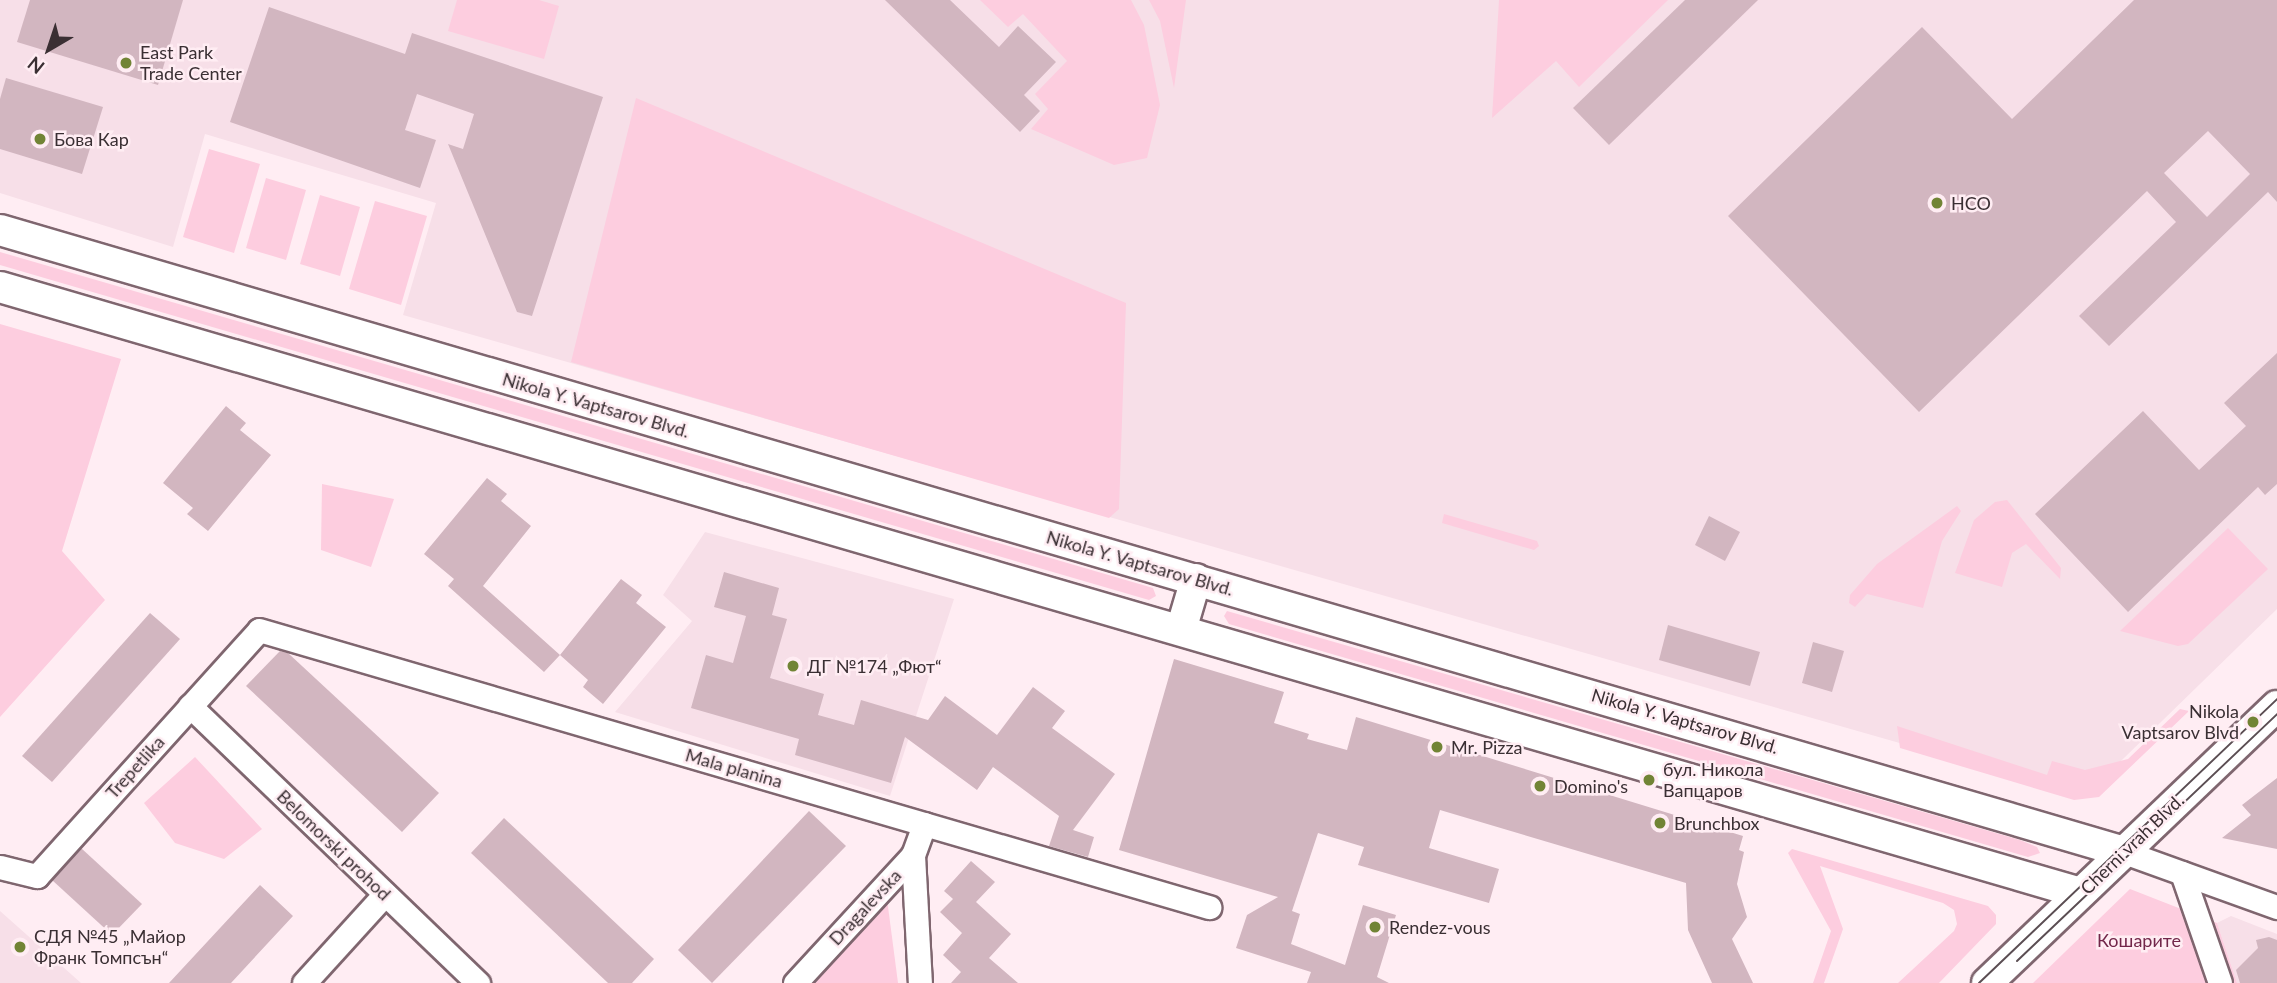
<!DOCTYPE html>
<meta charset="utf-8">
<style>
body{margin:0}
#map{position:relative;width:2277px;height:983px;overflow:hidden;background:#ffedf3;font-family:Lato,sans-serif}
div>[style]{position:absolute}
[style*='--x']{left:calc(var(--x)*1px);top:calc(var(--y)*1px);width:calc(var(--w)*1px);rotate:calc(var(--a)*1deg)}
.built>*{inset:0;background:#f7dfe8}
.green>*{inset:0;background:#fdcddf}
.building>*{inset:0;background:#d2b6c0}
.roads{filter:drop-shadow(2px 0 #7f666f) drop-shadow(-2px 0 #7f666f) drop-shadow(0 2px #7f666f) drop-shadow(0 -2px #7f666f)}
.minor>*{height:23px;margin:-11.5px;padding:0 11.5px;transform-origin:11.5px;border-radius:11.5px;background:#fff}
.major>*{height:30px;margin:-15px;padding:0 15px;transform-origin:15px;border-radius:15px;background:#fff}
.tram>*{height:2px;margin:-1px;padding:0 1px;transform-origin:1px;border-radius:1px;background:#5b4e53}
.dots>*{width:19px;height:19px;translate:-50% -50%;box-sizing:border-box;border:4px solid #ffedf3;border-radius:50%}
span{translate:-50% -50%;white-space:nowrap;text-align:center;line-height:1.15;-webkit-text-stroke:5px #ffedf3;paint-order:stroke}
.poi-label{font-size:18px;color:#3a2f33}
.left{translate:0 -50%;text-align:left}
.right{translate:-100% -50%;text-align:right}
.street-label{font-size:18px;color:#3a2f33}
.park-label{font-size:18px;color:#72274a}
.north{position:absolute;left:14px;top:14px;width:70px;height:70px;-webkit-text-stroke:5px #ffedf3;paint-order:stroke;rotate:219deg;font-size:19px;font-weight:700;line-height:28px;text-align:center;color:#3a2f33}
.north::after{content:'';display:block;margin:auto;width:24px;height:32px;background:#3a2f33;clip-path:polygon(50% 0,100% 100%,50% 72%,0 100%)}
</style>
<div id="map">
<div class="built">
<i style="clip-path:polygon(0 0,2277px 0,2277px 609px,2085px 796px,403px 315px,436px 203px,205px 134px,173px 247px,0 193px)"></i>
<i style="clip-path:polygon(705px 532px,954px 599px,890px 796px,615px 712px,692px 621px,663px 595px)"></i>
<i style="clip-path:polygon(0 911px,81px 983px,0 983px)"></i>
<i style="clip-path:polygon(2231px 916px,2277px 934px,2277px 983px,2237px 983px,2217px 923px)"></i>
</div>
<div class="green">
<i style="clip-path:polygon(457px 0,539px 0,559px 6px,544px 59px,448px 31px)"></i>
<i style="clip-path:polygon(980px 0,1131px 0,1144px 25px,1160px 105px,1147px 158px,1114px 165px,1031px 129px,1048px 109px,1035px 94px,1067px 61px,1023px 14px,1008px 27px)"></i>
<i style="clip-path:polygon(1149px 0,1186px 0,1174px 88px,1160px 21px)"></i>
<i style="clip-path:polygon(1499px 0,1668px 0,1579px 87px,1556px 61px,1492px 118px)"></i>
<i style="clip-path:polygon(636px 98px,1126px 303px,1119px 509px,1109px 518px,571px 362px)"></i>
<i style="clip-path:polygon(209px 149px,260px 164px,234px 253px,183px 237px)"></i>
<i style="clip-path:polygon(266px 178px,306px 190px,286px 260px,246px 248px)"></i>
<i style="clip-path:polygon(320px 195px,360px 207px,340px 276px,300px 264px)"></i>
<i style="clip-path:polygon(375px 201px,427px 216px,401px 305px,349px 289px)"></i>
<i style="clip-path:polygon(0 252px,1153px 588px,1156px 596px,1149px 600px,0 265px)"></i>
<i style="clip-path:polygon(0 324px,121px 359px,62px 551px,105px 600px,0 717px)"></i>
<i style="clip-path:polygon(322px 484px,394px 499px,371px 567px,321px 550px)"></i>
<i style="clip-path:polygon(2007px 500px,2061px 568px,2060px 579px,2026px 544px,2012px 553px,2002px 587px,1955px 573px,1974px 520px,1995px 502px)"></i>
<i style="clip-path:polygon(1957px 506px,1961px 511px,1942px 541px,1923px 608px,1867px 594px,1855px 607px,1849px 603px,1850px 595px,1877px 564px)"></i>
<i style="clip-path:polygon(1444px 514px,1537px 541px,1539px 546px,1534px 550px,1442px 523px)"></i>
<i style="clip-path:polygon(2228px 528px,2268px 569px,2188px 644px,2178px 646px,2120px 631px)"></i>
<i style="clip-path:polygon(1227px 611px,2020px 840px,2037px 847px,2040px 853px,2028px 857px,1229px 624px,1224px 616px)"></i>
<i style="clip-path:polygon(2180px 709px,2189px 711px,2099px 797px,2074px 800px,1900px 748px,1897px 726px,2047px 775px,2052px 761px,2085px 770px,2128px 759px)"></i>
<i style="clip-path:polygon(195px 757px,262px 829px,224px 859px,175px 843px,144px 803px)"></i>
<i style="clip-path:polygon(1792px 849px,1988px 906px,1996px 915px,1996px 924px,1939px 983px,1898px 983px,1954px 931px,1957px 924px,1954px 910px,1943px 903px,1820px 866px,1843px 929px,1824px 983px,1813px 983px,1831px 931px,1788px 853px)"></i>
<i style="clip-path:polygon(2130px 889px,2217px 923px,2237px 983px,2033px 983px)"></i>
<i style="clip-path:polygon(887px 899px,898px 983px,806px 983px)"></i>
</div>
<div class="building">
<i style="clip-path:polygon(30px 0,183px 0,158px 85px,17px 42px)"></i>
<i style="clip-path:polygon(885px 0,950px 0,999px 47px,1018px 26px,1056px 62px,1024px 95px,1040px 111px,1020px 132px)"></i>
<i style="clip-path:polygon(1685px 0,1758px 0,1609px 145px,1573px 108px)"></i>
<i style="clip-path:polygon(evenodd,2134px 0,2277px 0,2277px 202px,2268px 192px,2109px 346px,2079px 316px,2176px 222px,2147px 191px,1919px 412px,1728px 216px,1922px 27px,2012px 119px,2134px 0,2208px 131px,2250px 174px,2207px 217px,2164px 173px,2208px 131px)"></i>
<i style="clip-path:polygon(269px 7px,405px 54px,412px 33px,603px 97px,532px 316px,517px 312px,448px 144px,463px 149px,474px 114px,417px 94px,405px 130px,436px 140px,420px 188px,230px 122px)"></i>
<i style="clip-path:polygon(6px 78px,103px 107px,82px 174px,0 149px,0 99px)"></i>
<i style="clip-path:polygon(2277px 353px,2277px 484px,2265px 495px,2258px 487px,2128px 612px,2035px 514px,2143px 411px,2199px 470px,2246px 426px,2224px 403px)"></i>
<i style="clip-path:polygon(226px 406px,246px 423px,240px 430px,271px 455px,208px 531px,187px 514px,193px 508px,163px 483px)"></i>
<i style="clip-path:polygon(487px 478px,507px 494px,501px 501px,531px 526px,483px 586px,560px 655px,544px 672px,448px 586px,454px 579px,424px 554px)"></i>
<i style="clip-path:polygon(1709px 516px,1740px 532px,1725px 561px,1695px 545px)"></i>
<i style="clip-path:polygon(724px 572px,779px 588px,772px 615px,787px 619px,770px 678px,824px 694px,818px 715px,854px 725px,861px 700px,928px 720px,945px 696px,997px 735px,1033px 687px,1065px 711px,1052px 728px,1115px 774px,1073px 830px,1094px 837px,1088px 857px,1049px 846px,1059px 816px,993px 767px,977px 790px,905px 737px,891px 783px,795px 755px,799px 739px,691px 708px,706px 655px,733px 663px,746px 616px,714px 607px)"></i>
<i style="clip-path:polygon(621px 579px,642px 595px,636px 603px,666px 627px,603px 704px,583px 687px,588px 680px,560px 655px)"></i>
<i style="clip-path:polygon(150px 613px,180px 639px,52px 782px,22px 756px)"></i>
<i style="clip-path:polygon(1668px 625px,1760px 652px,1750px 686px,1659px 660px)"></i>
<i style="clip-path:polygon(1813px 642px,1844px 651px,1832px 692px,1802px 683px)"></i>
<i style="clip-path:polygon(280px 651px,288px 653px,439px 793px,402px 832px,246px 686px)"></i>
<i style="clip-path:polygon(1174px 659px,1284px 692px,1274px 723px,1309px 734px,1307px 739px,1347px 750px,1356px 717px,1743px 836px,1739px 850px,1744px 852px,1737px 884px,1747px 917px,1732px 939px,1753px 983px,1712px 983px,1688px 930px,1686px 883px,1440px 810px,1429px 848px,1499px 869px,1489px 903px,1358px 865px,1364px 847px,1318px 833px,1292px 911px,1300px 914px,1291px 944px,1345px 965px,1363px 905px,1396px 915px,1377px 977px,1389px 983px,1307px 983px,1311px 972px,1236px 948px,1247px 915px,1278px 897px,1119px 850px)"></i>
<i style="clip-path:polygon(2277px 778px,2277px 849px,2222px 838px,2251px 815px,2242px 805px)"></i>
<i style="clip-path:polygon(809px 811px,846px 846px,712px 983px,678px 950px)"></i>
<i style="clip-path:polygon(504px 818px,654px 959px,632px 983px,608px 983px,471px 853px)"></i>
<i style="clip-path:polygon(81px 848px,142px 904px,112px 935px,52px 880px)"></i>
<i style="clip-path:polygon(971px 861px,995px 882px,976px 902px,1011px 934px,989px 958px,1018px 983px,951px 983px,961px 972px,943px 955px,962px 933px,940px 912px,953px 899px,944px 891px)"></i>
<i style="clip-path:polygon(260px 885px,293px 916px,267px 944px,231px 983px,169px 983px)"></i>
<i style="clip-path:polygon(2269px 937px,2277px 940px,2277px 983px,2240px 983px,2236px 970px,2258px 948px,2256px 940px)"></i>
</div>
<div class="roads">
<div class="minor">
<i style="--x:190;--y:706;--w:400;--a:43.9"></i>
<i style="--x:2124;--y:852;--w:163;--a:19.8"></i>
<i style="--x:913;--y:855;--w:128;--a:86.9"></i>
<i style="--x:0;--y:867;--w:38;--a:14"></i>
<i style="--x:37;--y:876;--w:331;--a:-47.9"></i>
<i style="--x:259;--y:630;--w:990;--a:16.26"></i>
<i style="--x:2182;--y:873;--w:116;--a:70.9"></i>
<i style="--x:304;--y:983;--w:120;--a:-47.7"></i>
<i style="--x:795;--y:983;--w:174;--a:-47.3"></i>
<i style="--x:913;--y:855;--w:33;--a:-70"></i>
</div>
<div class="major">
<i style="--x:0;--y:230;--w:2213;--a:16.32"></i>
<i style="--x:0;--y:287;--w:2166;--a:16.24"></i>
<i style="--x:1181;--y:630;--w:53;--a:-73.6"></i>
<i style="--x:1987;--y:983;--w:401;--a:-43.7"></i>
</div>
</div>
<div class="tram">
<i style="--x:2017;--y:961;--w:359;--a:-43.5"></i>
<i style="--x:1979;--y:983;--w:412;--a:-43.6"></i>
</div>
<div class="dots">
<i style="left:126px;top:63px;background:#718435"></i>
<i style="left:40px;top:139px;background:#718435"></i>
<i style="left:1937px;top:203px;background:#718435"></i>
<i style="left:793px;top:666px;background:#718435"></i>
<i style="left:2253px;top:722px;background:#718435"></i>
<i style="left:1437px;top:747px;background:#718435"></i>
<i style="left:1649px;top:780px;background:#718435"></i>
<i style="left:1540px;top:786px;background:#718435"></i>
<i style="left:1660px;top:823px;background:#718435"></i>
<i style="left:1375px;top:927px;background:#718435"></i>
<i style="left:20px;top:947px;background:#718435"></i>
</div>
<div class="poi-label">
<span class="left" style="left:140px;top:63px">East Park<br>Trade Center</span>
<span class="left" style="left:54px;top:139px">Бова Кар</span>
<span class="left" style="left:1951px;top:203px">НСО</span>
<span class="left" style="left:807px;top:666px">ДГ №174 „Фют“</span>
<span class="right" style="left:2239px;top:722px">Nikola<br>Vaptsarov Blvd</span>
<span class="left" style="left:1451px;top:747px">Mr. Pizza</span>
<span class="left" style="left:1663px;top:780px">бул. Никола<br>Вапцаров</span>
<span class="left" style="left:1554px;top:786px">Domino's</span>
<span class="left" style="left:1674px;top:823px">Brunchbox</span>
<span class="left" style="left:1389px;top:927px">Rendez-vous</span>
<span class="left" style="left:34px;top:947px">СДЯ №45 „Майор<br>Франк Томпсън“</span>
</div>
<div class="street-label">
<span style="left:596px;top:405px;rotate:16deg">Nikola Y. Vaptsarov Blvd.</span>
<span style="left:1140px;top:563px;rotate:16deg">Nikola Y. Vaptsarov Blvd.</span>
<span style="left:1685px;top:721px;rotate:16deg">Nikola Y. Vaptsarov Blvd.</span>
<span style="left:135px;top:767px;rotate:-48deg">Trepetlika</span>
<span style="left:734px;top:768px;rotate:16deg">Mala planina</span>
<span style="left:2132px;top:844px;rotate:-44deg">Cherni vrah Blvd.</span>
<span style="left:334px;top:845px;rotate:44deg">Belomorski prohod</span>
<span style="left:865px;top:907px;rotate:-47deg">Dragalevska</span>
</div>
<div class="park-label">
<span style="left:2139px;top:940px">Кошарите</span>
</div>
<div class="north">N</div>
</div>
